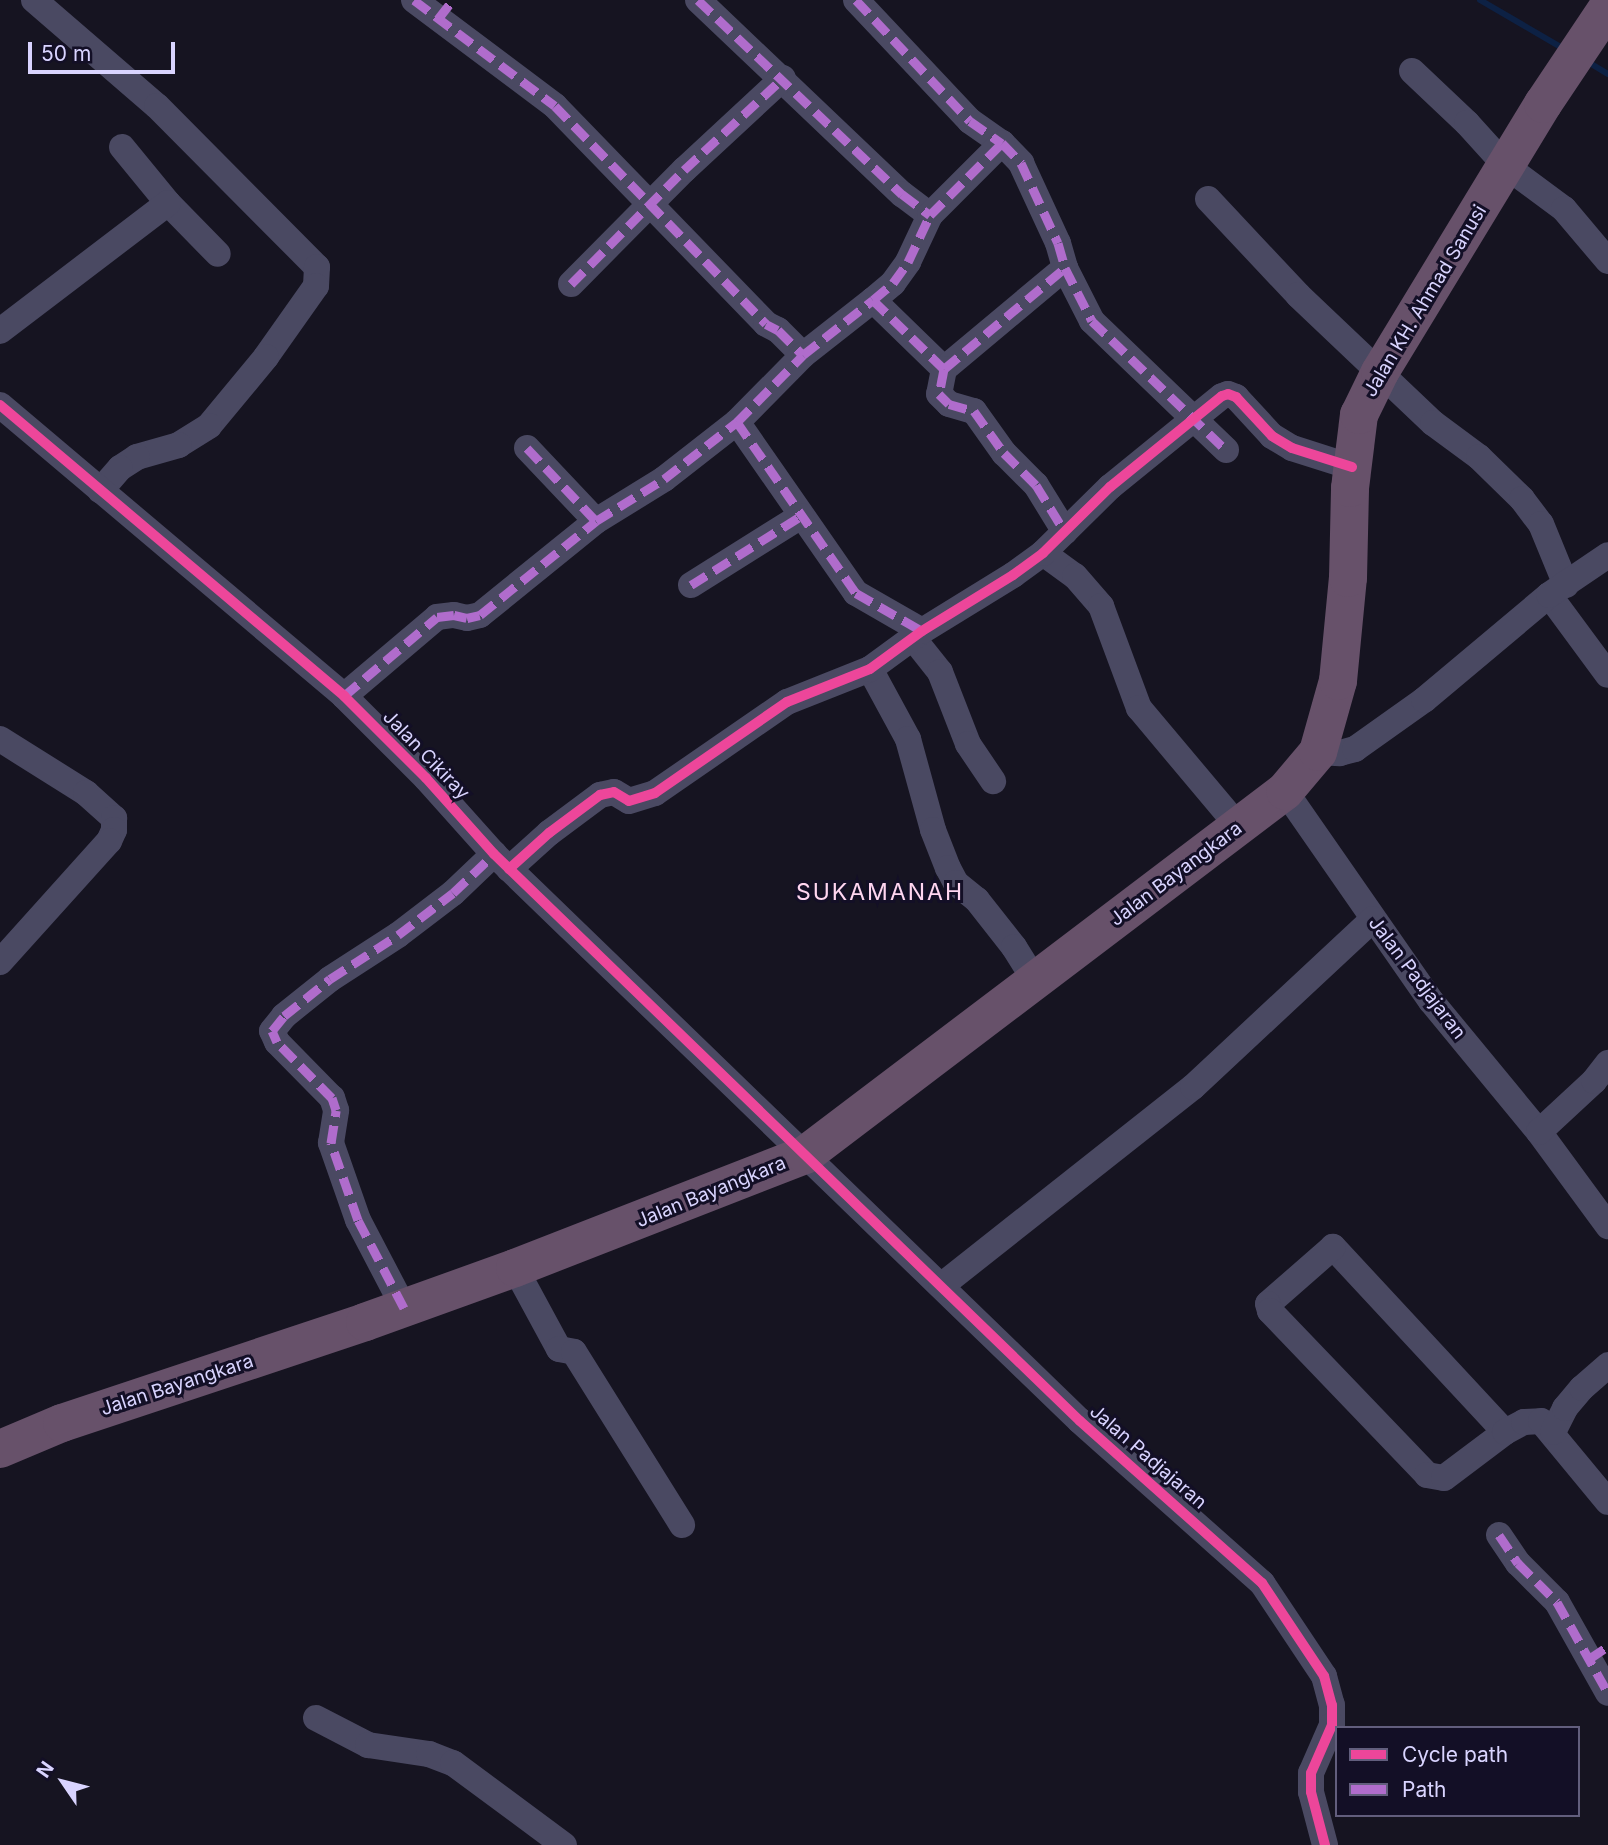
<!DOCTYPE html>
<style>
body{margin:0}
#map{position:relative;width:1608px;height:1845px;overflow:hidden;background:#161421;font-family:Inter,sans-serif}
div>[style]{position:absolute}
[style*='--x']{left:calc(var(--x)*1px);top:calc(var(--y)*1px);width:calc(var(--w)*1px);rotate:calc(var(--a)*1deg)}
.stream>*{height:6px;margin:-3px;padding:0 3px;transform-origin:3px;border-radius:3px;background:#0d2144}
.minor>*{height:26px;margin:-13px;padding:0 13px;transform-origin:13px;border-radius:13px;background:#4a4962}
.highway>*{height:38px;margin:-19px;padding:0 19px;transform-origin:19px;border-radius:19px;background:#67516a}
.quiet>*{height:9px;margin-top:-4.5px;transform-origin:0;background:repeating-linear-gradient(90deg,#b06ccc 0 18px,transparent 0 27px)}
.cycleway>*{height:10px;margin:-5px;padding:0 5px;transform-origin:5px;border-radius:5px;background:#ed469a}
span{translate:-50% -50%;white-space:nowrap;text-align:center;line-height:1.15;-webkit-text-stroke:6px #130f26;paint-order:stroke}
.street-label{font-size:19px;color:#d9d4ff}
.quarter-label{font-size:23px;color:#ffd6f0;letter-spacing:2px}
.legend{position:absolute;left:1335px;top:1726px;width:245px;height:91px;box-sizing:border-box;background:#130f26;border:2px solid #625e7d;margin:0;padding:9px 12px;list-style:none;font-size:21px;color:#d9d4ff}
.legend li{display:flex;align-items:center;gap:14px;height:35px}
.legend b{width:35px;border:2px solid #625e7d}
.north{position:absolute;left:28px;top:1747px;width:70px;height:70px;-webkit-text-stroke:5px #130f26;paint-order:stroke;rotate:305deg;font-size:19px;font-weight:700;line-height:28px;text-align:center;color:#d9d4ff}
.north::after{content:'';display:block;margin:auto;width:24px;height:32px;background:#d9d4ff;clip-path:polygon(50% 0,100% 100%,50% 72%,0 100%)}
.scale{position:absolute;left:28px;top:42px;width:147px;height:32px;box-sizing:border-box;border:4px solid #d9d4ff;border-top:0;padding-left:9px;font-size:21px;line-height:24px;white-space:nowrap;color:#d9d4ff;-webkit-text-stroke:5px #130f26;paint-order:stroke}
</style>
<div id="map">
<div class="stream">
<i style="--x:1480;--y:0;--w:99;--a:30.2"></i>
<i style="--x:1588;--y:62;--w:23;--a:31"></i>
</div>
<div class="minor">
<i style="--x:34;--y:0;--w:162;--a:40.8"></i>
<i style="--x:157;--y:106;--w:227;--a:45.2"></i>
<i style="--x:317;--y:267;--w:19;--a:93"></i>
<i style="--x:316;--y:286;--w:87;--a:125.2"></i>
<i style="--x:266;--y:357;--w:89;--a:129.6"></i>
<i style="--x:209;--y:426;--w:36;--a:148"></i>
<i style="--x:179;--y:445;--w:44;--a:164.1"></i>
<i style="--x:137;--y:457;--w:20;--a:147"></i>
<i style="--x:120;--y:468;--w:30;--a:131"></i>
<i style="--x:414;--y:0;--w:176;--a:36.9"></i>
<i style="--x:555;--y:106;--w:303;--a:45.9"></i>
<i style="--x:766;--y:324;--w:13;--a:27"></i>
<i style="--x:778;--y:330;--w:35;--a:45"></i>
<i style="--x:803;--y:355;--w:89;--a:-38.2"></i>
<i style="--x:873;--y:300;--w:99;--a:44.2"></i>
<i style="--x:944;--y:369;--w:158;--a:-39.9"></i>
<i style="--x:698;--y:0;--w:282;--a:43.6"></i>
<i style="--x:902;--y:194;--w:35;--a:37"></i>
<i style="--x:856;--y:0;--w:166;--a:46.7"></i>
<i style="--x:970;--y:121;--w:39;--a:35"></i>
<i style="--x:1002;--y:143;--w:28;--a:46"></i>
<i style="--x:1021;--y:163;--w:88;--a:65.2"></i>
<i style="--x:1058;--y:243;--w:26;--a:74"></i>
<i style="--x:1065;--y:268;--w:59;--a:63"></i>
<i style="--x:1092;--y:321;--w:186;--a:43.9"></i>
<i style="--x:1412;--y:71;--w:76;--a:43.4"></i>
<i style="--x:1467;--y:123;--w:58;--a:47.8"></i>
<i style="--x:1506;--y:166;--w:72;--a:36.6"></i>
<i style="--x:1564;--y:209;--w:68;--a:49.8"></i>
<i style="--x:122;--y:147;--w:72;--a:50.6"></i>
<i style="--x:168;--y:203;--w:71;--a:45.6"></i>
<i style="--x:1208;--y:199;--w:132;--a:46.8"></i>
<i style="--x:1298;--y:295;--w:186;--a:43.5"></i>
<i style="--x:1433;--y:423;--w:57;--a:36.5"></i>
<i style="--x:1479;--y:457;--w:60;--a:44.3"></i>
<i style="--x:1522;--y:499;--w:31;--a:53"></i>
<i style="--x:1541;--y:524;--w:66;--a:67.7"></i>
<i style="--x:571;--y:284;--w:161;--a:-45.3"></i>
<i style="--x:684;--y:170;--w:135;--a:-42.9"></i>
<i style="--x:873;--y:300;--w:26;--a:-40"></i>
<i style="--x:893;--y:283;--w:26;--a:-54"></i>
<i style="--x:908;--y:262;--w:52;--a:-64.9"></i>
<i style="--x:930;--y:215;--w:102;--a:-45"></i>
<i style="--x:0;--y:331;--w:211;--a:-37.3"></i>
<i style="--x:944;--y:369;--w:25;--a:101"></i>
<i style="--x:939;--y:394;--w:14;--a:45"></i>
<i style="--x:949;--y:404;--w:26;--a:16"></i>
<i style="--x:974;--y:411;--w:52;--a:54.5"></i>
<i style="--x:1004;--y:453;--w:45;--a:45"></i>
<i style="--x:1036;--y:485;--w:55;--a:58.3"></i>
<i style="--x:0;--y:405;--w:451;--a:40.2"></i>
<i style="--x:344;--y:696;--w:116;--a:45"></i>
<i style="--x:426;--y:778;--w:102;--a:48.2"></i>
<i style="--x:494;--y:854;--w:815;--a:44.06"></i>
<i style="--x:1080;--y:1421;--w:244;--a:41.7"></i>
<i style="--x:1262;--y:1583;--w:112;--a:56.3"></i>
<i style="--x:1324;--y:1676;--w:30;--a:75"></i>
<i style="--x:1332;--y:1705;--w:20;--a:90"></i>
<i style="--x:1332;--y:1725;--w:52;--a:113.6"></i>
<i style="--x:1311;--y:1773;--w:19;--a:90"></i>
<i style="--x:1311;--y:1792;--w:55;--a:75.2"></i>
<i style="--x:737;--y:422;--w:208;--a:55.2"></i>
<i style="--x:856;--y:593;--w:76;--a:29.9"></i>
<i style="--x:527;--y:448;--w:100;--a:46.6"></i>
<i style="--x:1043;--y:553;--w:39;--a:36"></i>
<i style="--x:1075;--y:576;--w:40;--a:49"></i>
<i style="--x:1101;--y:606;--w:109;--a:69.6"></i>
<i style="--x:1139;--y:708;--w:154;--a:50"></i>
<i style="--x:691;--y:585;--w:130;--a:-32.1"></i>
<i style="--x:1549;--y:595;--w:99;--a:53.6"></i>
<i style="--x:913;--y:638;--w:43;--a:51.5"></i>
<i style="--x:940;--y:672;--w:77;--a:68.7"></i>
<i style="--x:968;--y:744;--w:45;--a:56"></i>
<i style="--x:870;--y:669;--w:80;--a:61.5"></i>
<i style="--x:908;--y:739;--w:94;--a:74.6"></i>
<i style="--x:933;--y:830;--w:41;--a:68.5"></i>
<i style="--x:948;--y:868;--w:17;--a:62"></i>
<i style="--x:956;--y:883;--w:27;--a:39"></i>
<i style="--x:977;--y:900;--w:60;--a:51.8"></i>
<i style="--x:1014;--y:947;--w:40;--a:58"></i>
<i style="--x:344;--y:696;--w:122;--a:-40.3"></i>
<i style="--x:437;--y:617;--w:17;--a:-7"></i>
<i style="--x:454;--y:615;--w:13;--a:13"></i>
<i style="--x:467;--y:618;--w:13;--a:-13"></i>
<i style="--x:480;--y:615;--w:149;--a:-39"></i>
<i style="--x:596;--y:521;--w:80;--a:-31.7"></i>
<i style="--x:664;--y:479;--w:93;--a:-38"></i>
<i style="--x:737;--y:422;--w:94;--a:-45.4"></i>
<i style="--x:0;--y:739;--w:102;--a:32.1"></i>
<i style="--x:86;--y:793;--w:38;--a:42"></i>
<i style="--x:114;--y:818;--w:12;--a:90"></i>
<i style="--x:114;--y:830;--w:12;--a:114"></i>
<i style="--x:109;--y:841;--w:163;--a:132"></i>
<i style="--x:1318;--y:752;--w:22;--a:3"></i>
<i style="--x:1340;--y:753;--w:16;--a:-15"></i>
<i style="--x:1355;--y:749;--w:85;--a:-35.4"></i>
<i style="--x:1424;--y:700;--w:163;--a:-40"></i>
<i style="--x:1549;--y:595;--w:71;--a:-34.1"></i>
<i style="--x:1285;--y:791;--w:256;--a:55.2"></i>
<i style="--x:1431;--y:1001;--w:170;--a:50.5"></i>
<i style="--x:1539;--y:1132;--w:117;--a:53.7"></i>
<i style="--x:509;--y:869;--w:54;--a:-42"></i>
<i style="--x:549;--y:833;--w:64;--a:-36.7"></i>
<i style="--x:600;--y:795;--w:14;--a:-12"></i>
<i style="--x:614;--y:792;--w:17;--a:31"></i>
<i style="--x:629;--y:801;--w:27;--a:-17"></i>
<i style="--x:655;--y:793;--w:160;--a:-34.6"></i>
<i style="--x:787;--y:702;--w:89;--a:-21.7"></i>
<i style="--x:870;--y:669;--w:64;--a:-36.2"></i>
<i style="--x:922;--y:631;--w:107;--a:-31.6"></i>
<i style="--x:1013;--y:575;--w:37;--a:-36"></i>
<i style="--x:1043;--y:553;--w:94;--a:-44.6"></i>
<i style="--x:1110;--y:487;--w:144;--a:-39.1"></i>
<i style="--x:1222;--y:396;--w:6;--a:-18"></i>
<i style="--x:1228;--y:394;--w:9;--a:21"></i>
<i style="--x:1236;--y:397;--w:53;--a:47.3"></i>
<i style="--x:1272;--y:436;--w:23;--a:31"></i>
<i style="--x:1292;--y:448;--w:63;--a:17.6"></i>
<i style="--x:1539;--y:1132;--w:75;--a:-42.8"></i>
<i style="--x:1594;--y:1081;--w:23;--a:-52"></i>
<i style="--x:515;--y:1268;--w:92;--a:61.5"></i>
<i style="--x:559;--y:1349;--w:15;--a:11"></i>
<i style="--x:574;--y:1352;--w:204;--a:58"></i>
<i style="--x:941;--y:1286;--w:321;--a:-38.3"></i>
<i style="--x:1193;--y:1087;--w:246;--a:-43"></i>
<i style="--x:404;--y:1308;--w:99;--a:-117.6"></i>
<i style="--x:358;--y:1220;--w:82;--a:-109.3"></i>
<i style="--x:331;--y:1143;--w:33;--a:-81"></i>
<i style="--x:336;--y:1110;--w:13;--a:-108"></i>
<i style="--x:332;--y:1098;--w:78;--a:-134.5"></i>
<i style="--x:277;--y:1042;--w:12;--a:-114"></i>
<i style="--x:272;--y:1031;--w:19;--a:-51"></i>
<i style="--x:284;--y:1016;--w:59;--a:-38.8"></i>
<i style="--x:330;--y:979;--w:81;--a:-32.9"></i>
<i style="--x:398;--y:935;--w:69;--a:-37.4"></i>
<i style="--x:453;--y:893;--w:57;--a:-43.6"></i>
<i style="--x:1505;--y:1432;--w:253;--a:-132.9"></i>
<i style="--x:1333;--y:1247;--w:86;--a:138.8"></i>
<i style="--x:1268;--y:1304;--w:7;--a:74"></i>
<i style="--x:1270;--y:1311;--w:227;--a:46.2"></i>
<i style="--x:1427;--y:1475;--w:17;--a:10"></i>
<i style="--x:1444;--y:1478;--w:76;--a:-37"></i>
<i style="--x:1505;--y:1432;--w:21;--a:-28"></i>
<i style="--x:1524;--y:1422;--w:17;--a:-3"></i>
<i style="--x:1541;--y:1421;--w:105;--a:50.4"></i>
<i style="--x:1553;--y:1432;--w:27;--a:-63"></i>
<i style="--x:1565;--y:1408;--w:26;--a:-50"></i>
<i style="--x:1582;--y:1388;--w:35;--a:-41"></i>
<i style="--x:1499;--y:1535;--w:34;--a:56"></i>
<i style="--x:1518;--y:1563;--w:55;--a:45"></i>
<i style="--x:1557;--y:1602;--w:104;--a:60.7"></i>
<i style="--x:316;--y:1718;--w:59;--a:27.4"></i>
<i style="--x:368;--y:1745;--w:62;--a:8.4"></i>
<i style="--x:429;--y:1754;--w:26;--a:21"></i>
<i style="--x:453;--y:1763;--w:138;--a:36.5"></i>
</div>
<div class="highway">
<i style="--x:0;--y:1449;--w:67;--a:-22.8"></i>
<i style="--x:62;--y:1423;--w:319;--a:-18.4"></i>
<i style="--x:365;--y:1322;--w:159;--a:-19.8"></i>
<i style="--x:515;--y:1268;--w:311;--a:-21.3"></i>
<i style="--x:805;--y:1155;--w:602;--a:-37.17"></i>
<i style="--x:1285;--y:791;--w:51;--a:-49.8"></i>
<i style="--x:1318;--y:752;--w:74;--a:-74.3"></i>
<i style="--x:1338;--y:681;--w:103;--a:-84.5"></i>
<i style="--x:1348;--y:578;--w:90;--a:-88.7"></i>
<i style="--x:1350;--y:488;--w:74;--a:-83"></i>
<i style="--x:1359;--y:415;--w:48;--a:-64"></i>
<i style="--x:1380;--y:372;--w:314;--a:-58.7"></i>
<i style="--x:1543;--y:104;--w:117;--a:-56.2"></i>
</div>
<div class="quiet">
<i style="--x:414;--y:0;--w:176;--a:36.9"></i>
<i style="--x:555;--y:106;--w:303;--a:45.9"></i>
<i style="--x:766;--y:324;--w:13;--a:27"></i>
<i style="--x:778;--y:330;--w:35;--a:45"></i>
<i style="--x:803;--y:355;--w:89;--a:-38.2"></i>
<i style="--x:873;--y:300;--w:99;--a:44.2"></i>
<i style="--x:944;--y:369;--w:158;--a:-39.9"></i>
<i style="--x:698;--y:0;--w:282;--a:43.6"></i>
<i style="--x:902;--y:194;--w:35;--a:37"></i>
<i style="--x:856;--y:0;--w:166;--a:46.7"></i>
<i style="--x:970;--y:121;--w:39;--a:35"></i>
<i style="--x:1002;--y:143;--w:28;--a:46"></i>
<i style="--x:1021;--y:163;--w:88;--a:65.2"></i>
<i style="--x:1058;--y:243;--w:26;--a:74"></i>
<i style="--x:1065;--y:268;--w:59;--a:63"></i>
<i style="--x:1092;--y:321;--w:186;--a:43.9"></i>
<i style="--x:438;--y:19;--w:24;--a:-52"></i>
<i style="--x:571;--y:284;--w:161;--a:-45.3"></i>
<i style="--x:684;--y:170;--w:135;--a:-42.9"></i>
<i style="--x:873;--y:300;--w:26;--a:-40"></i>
<i style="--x:893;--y:283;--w:26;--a:-54"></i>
<i style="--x:908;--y:262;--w:52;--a:-64.9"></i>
<i style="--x:930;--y:215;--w:102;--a:-45"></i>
<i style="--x:944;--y:369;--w:25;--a:101"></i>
<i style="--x:939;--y:394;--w:14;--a:45"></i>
<i style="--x:949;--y:404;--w:26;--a:16"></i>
<i style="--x:974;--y:411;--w:52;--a:54.5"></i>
<i style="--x:1004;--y:453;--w:45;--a:45"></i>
<i style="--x:1036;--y:485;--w:55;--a:58.3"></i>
<i style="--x:737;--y:422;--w:208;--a:55.2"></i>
<i style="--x:856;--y:593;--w:76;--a:29.9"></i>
<i style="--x:527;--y:448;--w:100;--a:46.6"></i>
<i style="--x:691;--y:585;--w:130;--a:-32.1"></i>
<i style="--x:344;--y:696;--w:122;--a:-40.3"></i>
<i style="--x:437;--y:617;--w:17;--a:-7"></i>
<i style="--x:454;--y:615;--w:13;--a:13"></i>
<i style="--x:467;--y:618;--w:13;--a:-13"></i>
<i style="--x:480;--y:615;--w:149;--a:-39"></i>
<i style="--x:596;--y:521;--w:80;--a:-31.7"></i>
<i style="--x:664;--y:479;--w:93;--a:-38"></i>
<i style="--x:737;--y:422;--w:94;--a:-45.4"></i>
<i style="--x:404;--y:1308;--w:99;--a:-117.6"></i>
<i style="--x:358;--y:1220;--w:82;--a:-109.3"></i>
<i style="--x:331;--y:1143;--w:33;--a:-81"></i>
<i style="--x:336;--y:1110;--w:13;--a:-108"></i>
<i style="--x:332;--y:1098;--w:78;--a:-134.5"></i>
<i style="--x:277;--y:1042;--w:12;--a:-114"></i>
<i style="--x:272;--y:1031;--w:19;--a:-51"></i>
<i style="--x:284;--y:1016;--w:59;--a:-38.8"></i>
<i style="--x:330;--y:979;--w:81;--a:-32.9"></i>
<i style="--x:398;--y:935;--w:69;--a:-37.4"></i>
<i style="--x:453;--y:893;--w:57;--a:-43.6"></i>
<i style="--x:1499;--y:1535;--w:34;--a:56"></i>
<i style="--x:1518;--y:1563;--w:55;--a:45"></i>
<i style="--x:1557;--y:1602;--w:104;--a:60.7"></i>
<i style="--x:1589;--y:1659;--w:23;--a:-34"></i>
</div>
<div class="cycleway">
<i style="--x:0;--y:405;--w:451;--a:40.2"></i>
<i style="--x:344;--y:696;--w:116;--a:45"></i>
<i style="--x:426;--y:778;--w:102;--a:48.2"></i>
<i style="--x:494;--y:854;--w:815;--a:44.06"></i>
<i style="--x:1080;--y:1421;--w:244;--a:41.7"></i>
<i style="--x:1262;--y:1583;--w:112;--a:56.3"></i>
<i style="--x:1324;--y:1676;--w:30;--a:75"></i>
<i style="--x:1332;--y:1705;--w:20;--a:90"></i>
<i style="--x:1332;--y:1725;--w:52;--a:113.6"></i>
<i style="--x:1311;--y:1773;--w:19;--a:90"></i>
<i style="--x:1311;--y:1792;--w:55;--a:75.2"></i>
<i style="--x:509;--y:869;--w:54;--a:-42"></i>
<i style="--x:549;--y:833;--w:64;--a:-36.7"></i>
<i style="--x:600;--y:795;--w:14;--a:-12"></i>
<i style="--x:614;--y:792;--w:17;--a:31"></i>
<i style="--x:629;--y:801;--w:27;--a:-17"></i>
<i style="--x:655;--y:793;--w:160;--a:-34.6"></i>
<i style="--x:787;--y:702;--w:89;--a:-21.7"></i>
<i style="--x:870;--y:669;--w:64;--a:-36.2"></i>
<i style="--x:922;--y:631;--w:107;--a:-31.6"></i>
<i style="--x:1013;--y:575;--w:37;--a:-36"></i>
<i style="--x:1043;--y:553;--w:94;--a:-44.6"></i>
<i style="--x:1110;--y:487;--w:144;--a:-39.1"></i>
<i style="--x:1222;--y:396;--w:6;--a:-18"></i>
<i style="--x:1228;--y:394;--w:9;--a:21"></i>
<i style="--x:1236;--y:397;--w:53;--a:47.3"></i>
<i style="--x:1272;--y:436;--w:23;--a:31"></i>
<i style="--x:1292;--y:448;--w:63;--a:17.6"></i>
</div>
<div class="street-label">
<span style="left:1425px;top:301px;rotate:-59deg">Jalan KH. Ahmad Sanusi</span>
<span style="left:426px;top:755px;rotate:46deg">Jalan Cikiray</span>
<span style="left:1176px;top:874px;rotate:-37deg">Jalan Bayangkara</span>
<span style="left:1417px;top:978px;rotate:53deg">Jalan Padjajaran</span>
<span style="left:711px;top:1192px;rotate:-22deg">Jalan Bayangkara</span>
<span style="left:177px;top:1385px;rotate:-18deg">Jalan Bayangkara</span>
<span style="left:1148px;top:1457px;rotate:41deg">Jalan Padjajaran</span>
</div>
<div class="quarter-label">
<span style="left:880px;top:892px">SUKAMANAH</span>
</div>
<ul class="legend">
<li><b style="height:9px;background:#ed469a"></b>Cycle path</li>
<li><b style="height:9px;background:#b06ccc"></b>Path</li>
</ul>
<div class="north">N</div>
<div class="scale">50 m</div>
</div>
